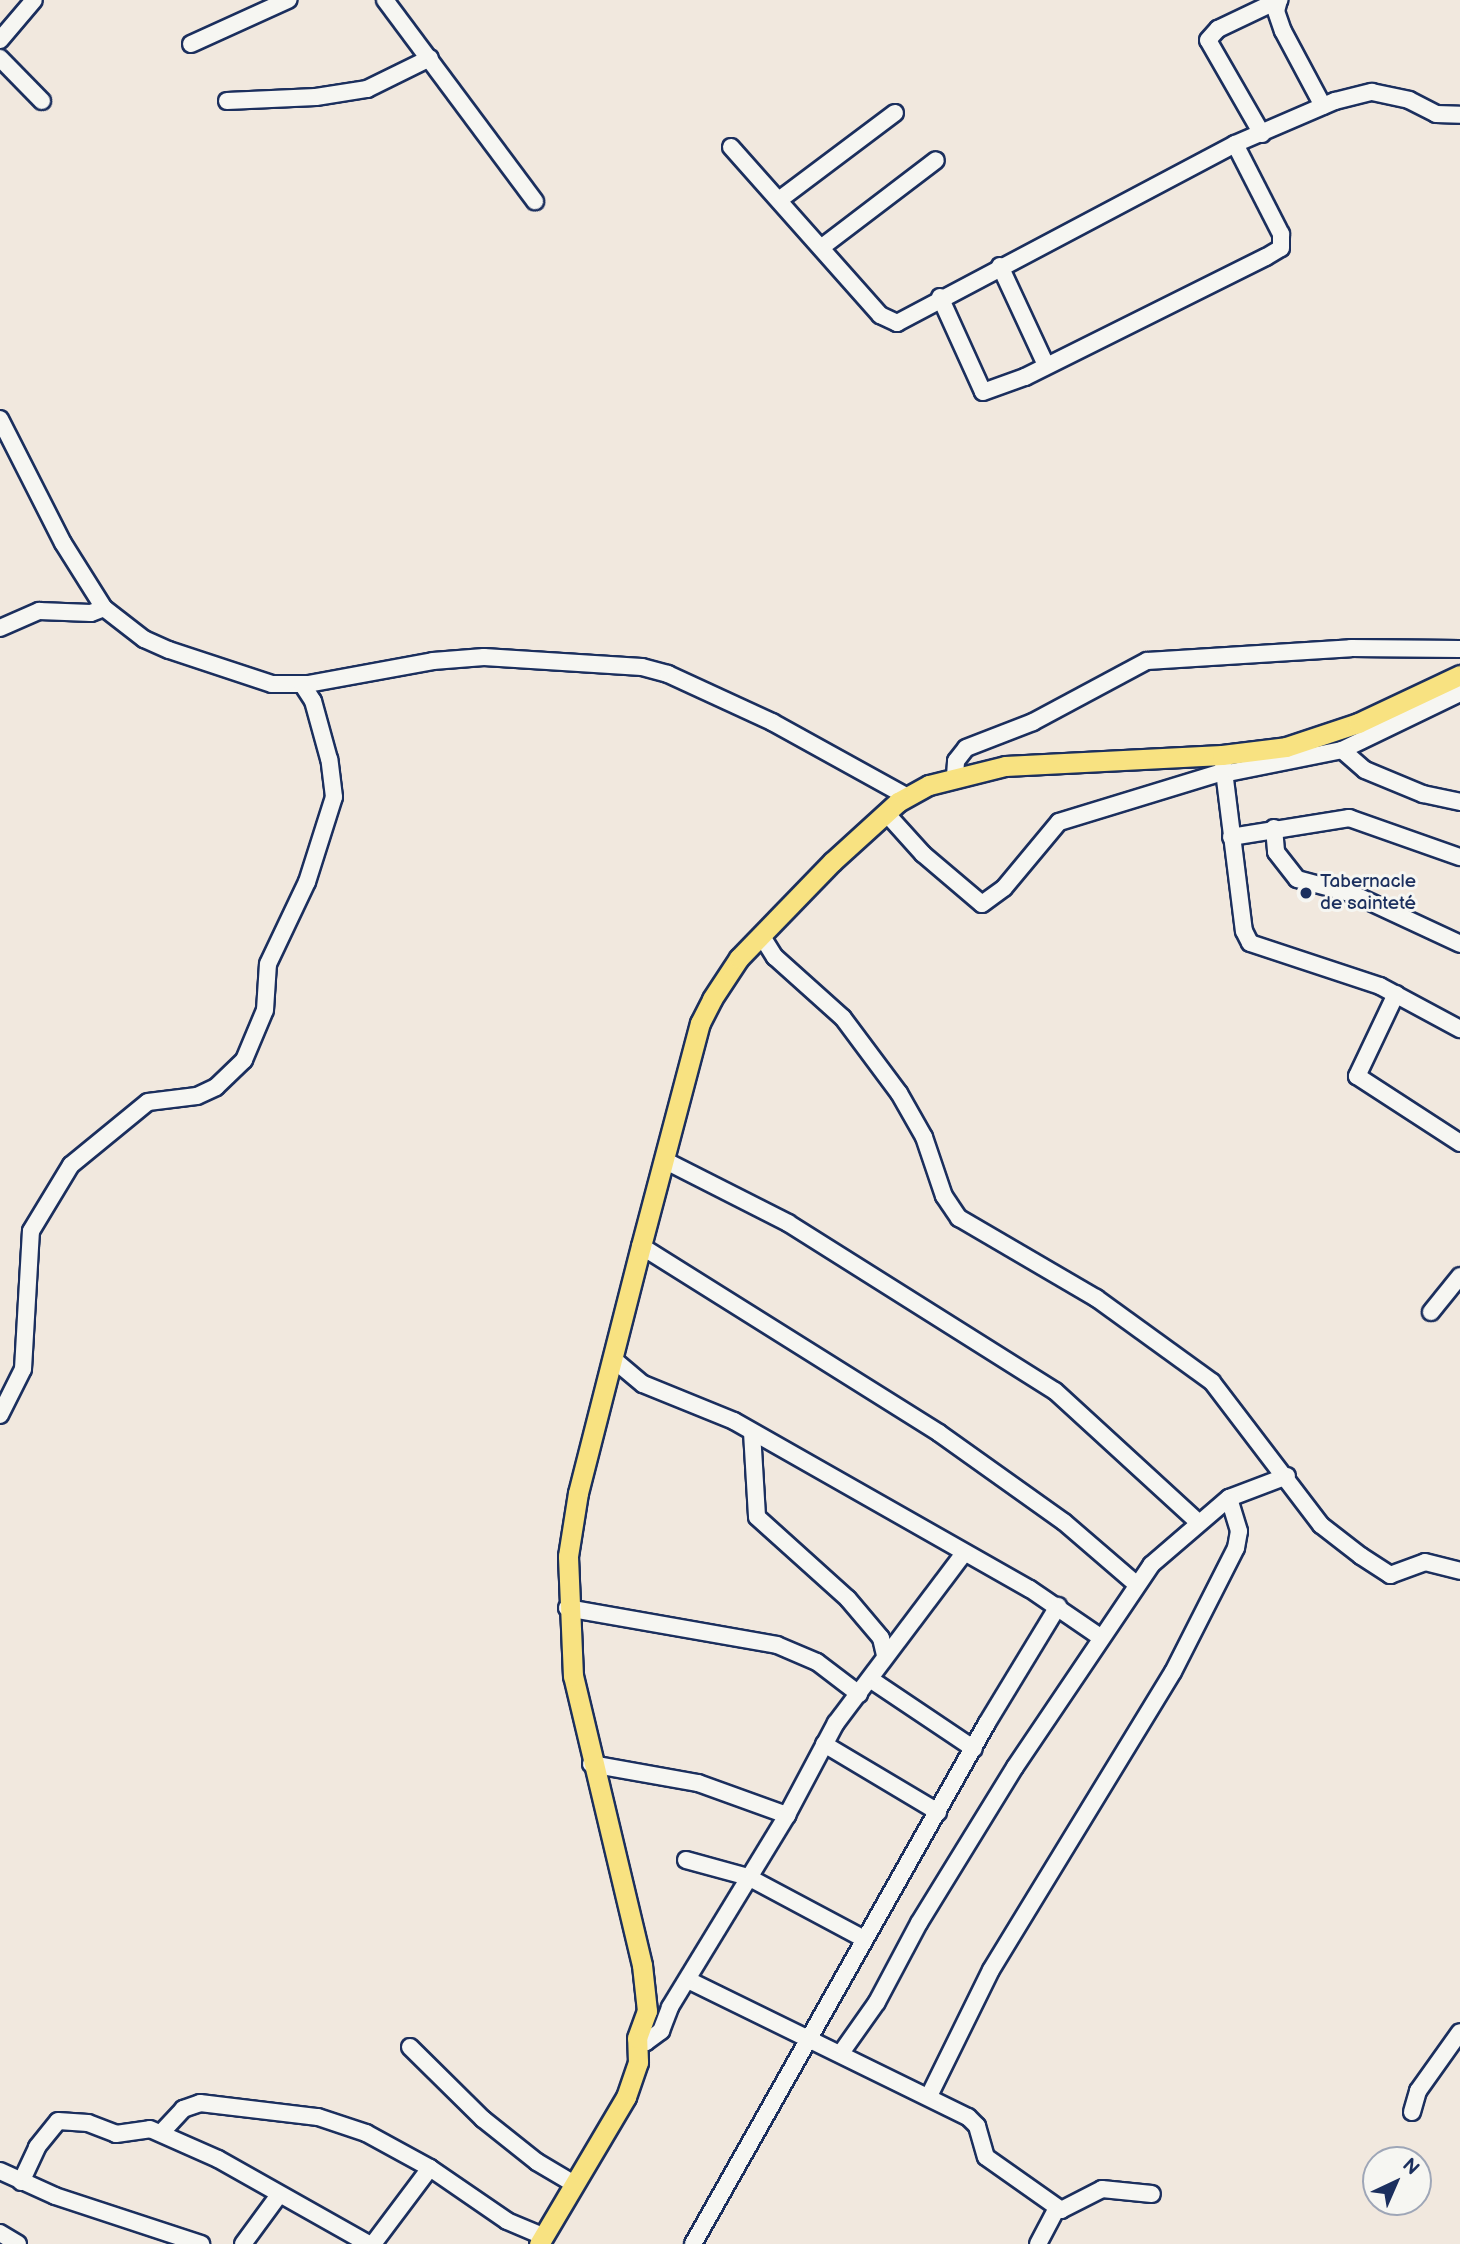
<!DOCTYPE html>
<meta charset="utf-8">
<style>
body{margin:0}
#map{position:relative;width:1460px;height:2244px;overflow:hidden;background:#f1e8de;font-family:"Balsamiq Sans",sans-serif}
div>[style]{position:absolute}
[style*='--x']{left:calc(var(--x)*1px);top:calc(var(--y)*1px);width:calc(var(--w)*1px);rotate:calc(var(--a)*1deg)}
.roads{filter:drop-shadow(2px 0 #1b2f5e) drop-shadow(-2px 0 #1b2f5e) drop-shadow(0 2px #1b2f5e) drop-shadow(0 -2px #1b2f5e)}
.minor>*{height:16px;margin:-8px;padding:0 8px;transform-origin:8px;border-radius:8px;background:#f6f6f2}
.major>*{height:19px;margin:-9.5px;padding:0 9.5px;transform-origin:9.5px;border-radius:9.5px;background:#f8e281}
.dots>*{width:19px;height:19px;translate:-50% -50%;box-sizing:border-box;border:4px solid #f6f6f2;border-radius:50%}
span{translate:-50% -50%;white-space:nowrap;text-align:center;line-height:1.15;-webkit-text-stroke:6px #f6f6f2;paint-order:stroke}
.poi-label{font-size:19px;color:#1b2f5e}
.left{translate:0 -50%;text-align:left}
.north{position:absolute;left:1362px;top:2146px;width:70px;height:70px;box-sizing:border-box;background:#f6f6f2;border:2px solid #9ea6b7;border-radius:50%;rotate:44deg;font-size:19px;font-weight:700;line-height:28px;text-align:center;color:#1b2f5e}
.north::after{content:'';display:block;margin:auto;width:24px;height:32px;background:#1b2f5e;clip-path:polygon(50% 0,100% 100%,50% 72%,0 100%)}
</style>
<div id="map">
<div class="roads">
<div class="minor">
<i style="--x:385;--y:0;--w:251;--a:53.3"></i>
<i style="--x:1279;--y:0;--w:11;--a:105"></i>
<i style="--x:1276;--y:11;--w:21;--a:71"></i>
<i style="--x:1283;--y:31;--w:85;--a:61.9"></i>
<i style="--x:0;--y:40;--w:52;--a:-49.6"></i>
<i style="--x:191;--y:44;--w:107;--a:-24.4"></i>
<i style="--x:0;--y:58;--w:60;--a:45.7"></i>
<i style="--x:227;--y:101;--w:89;--a:-2.6"></i>
<i style="--x:316;--y:97;--w:52;--a:-8.9"></i>
<i style="--x:367;--y:89;--w:70;--a:-26.2"></i>
<i style="--x:1262;--y:134;--w:108;--a:-119.9"></i>
<i style="--x:1208;--y:40;--w:15;--a:-48"></i>
<i style="--x:1218;--y:29;--w:68;--a:-25.4"></i>
<i style="--x:731;--y:147;--w:225;--a:48.4"></i>
<i style="--x:880;--y:315;--w:19;--a:25"></i>
<i style="--x:897;--y:323;--w:382;--a:-27.9"></i>
<i style="--x:1235;--y:144;--w:109;--a:-23.3"></i>
<i style="--x:1335;--y:101;--w:38;--a:-14"></i>
<i style="--x:1372;--y:92;--w:38;--a:12"></i>
<i style="--x:1409;--y:100;--w:30;--a:27"></i>
<i style="--x:1436;--y:114;--w:24;--a:2"></i>
<i style="--x:779;--y:200;--w:145;--a:-36.9"></i>
<i style="--x:822;--y:247;--w:143;--a:-37.3"></i>
<i style="--x:1000;--y:266;--w:109;--a:65.1"></i>
<i style="--x:940;--y:297;--w:104;--a:65.6"></i>
<i style="--x:983;--y:392;--w:45;--a:-19.7"></i>
<i style="--x:1025;--y:377;--w:269;--a:-26.5"></i>
<i style="--x:1266;--y:257;--w:17;--a:-31"></i>
<i style="--x:1281;--y:248;--w:14;--a:-90"></i>
<i style="--x:1281;--y:234;--w:101;--a:-117.1"></i>
<i style="--x:0;--y:419;--w:139;--a:63.1"></i>
<i style="--x:63;--y:543;--w:77;--a:57.8"></i>
<i style="--x:104;--y:608;--w:51;--a:37.8"></i>
<i style="--x:144;--y:639;--w:27;--a:24"></i>
<i style="--x:169;--y:650;--w:108;--a:18.3"></i>
<i style="--x:272;--y:684;--w:36;--a:0"></i>
<i style="--x:308;--y:684;--w:127;--a:-10.4"></i>
<i style="--x:433;--y:661;--w:51;--a:-4.5"></i>
<i style="--x:484;--y:657;--w:158;--a:3.6"></i>
<i style="--x:642;--y:667;--w:27;--a:15"></i>
<i style="--x:668;--y:674;--w:115;--a:24.8"></i>
<i style="--x:772;--y:722;--w:155;--a:28.9"></i>
<i style="--x:0;--y:628;--w:43;--a:-23.6"></i>
<i style="--x:39;--y:611;--w:52;--a:2.2"></i>
<i style="--x:91;--y:613;--w:14;--a:-21"></i>
<i style="--x:1342;--y:750;--w:30;--a:41"></i>
<i style="--x:1365;--y:770;--w:63;--a:22.5"></i>
<i style="--x:1423;--y:794;--w:38;--a:12"></i>
<i style="--x:1222;--y:755;--w:177;--a:82.9"></i>
<i style="--x:1244;--y:931;--w:13;--a:63"></i>
<i style="--x:1250;--y:943;--w:137;--a:18.3"></i>
<i style="--x:1380;--y:986;--w:91;--a:28.3"></i>
<i style="--x:1223;--y:774;--w:121;--a:-11.4"></i>
<i style="--x:1342;--y:750;--w:131;--a:-25.8"></i>
<i style="--x:955;--y:776;--w:15;--a:-86"></i>
<i style="--x:956;--y:761;--w:16;--a:-52"></i>
<i style="--x:966;--y:748;--w:72;--a:-21.2"></i>
<i style="--x:1033;--y:722;--w:129;--a:-28.2"></i>
<i style="--x:1147;--y:661;--w:204;--a:-3.6"></i>
<i style="--x:1351;--y:648;--w:109;--a:0.5"></i>
<i style="--x:886;--y:813;--w:55;--a:47.9"></i>
<i style="--x:923;--y:854;--w:77;--a:40.3"></i>
<i style="--x:982;--y:904;--w:27;--a:-36"></i>
<i style="--x:1004;--y:888;--w:86;--a:-50.2"></i>
<i style="--x:1059;--y:822;--w:171;--a:-17"></i>
<i style="--x:1274;--y:828;--w:24;--a:85"></i>
<i style="--x:1276;--y:852;--w:34;--a:52"></i>
<i style="--x:1297;--y:879;--w:58;--a:15"></i>
<i style="--x:1353;--y:894;--w:118;--a:25"></i>
<i style="--x:1231;--y:837;--w:120;--a:-9.1"></i>
<i style="--x:1349;--y:818;--w:118;--a:19.4"></i>
<i style="--x:761;--y:935;--w:26;--a:58"></i>
<i style="--x:775;--y:957;--w:91;--a:41.9"></i>
<i style="--x:843;--y:1018;--w:94;--a:53.3"></i>
<i style="--x:899;--y:1093;--w:51;--a:60.4"></i>
<i style="--x:924;--y:1137;--w:62;--a:71.3"></i>
<i style="--x:944;--y:1196;--w:27;--a:56"></i>
<i style="--x:959;--y:1218;--w:159;--a:30.3"></i>
<i style="--x:1096;--y:1298;--w:143;--a:35.9"></i>
<i style="--x:1212;--y:1382;--w:180;--a:52.7"></i>
<i style="--x:1321;--y:1525;--w:51;--a:37.8"></i>
<i style="--x:1361;--y:1556;--w:35;--a:33"></i>
<i style="--x:1390;--y:1575;--w:37;--a:-20"></i>
<i style="--x:1425;--y:1562;--w:36;--a:14"></i>
<i style="--x:1396;--y:994;--w:91;--a:115.4"></i>
<i style="--x:1357;--y:1076;--w:123;--a:33"></i>
<i style="--x:664;--y:1160;--w:139;--a:26.9"></i>
<i style="--x:788;--y:1223;--w:315;--a:32.2"></i>
<i style="--x:1055;--y:1391;--w:193;--a:42.5"></i>
<i style="--x:641;--y:1246;--w:352;--a:32.1"></i>
<i style="--x:939;--y:1433;--w:153;--a:35.5"></i>
<i style="--x:1064;--y:1522;--w:95;--a:40.7"></i>
<i style="--x:1431;--y:1312;--w:46;--a:-51.1"></i>
<i style="--x:613;--y:1359;--w:39;--a:40"></i>
<i style="--x:643;--y:1384;--w:98;--a:22.1"></i>
<i style="--x:734;--y:1421;--w:340;--a:29.6"></i>
<i style="--x:1030;--y:1589;--w:83;--a:34.3"></i>
<i style="--x:0;--y:1415;--w:51;--a:-63.4"></i>
<i style="--x:23;--y:1369;--w:138;--a:-86.7"></i>
<i style="--x:31;--y:1231;--w:77;--a:-58.8"></i>
<i style="--x:71;--y:1165;--w:99;--a:-39.3"></i>
<i style="--x:148;--y:1102;--w:49;--a:-7"></i>
<i style="--x:197;--y:1096;--w:21;--a:-25"></i>
<i style="--x:216;--y:1087;--w:39;--a:-44"></i>
<i style="--x:244;--y:1060;--w:54;--a:-67.2"></i>
<i style="--x:265;--y:1010;--w:46;--a:-86.3"></i>
<i style="--x:268;--y:964;--w:91;--a:-64.6"></i>
<i style="--x:307;--y:882;--w:89;--a:-72.4"></i>
<i style="--x:334;--y:797;--w:38;--a:-97"></i>
<i style="--x:329;--y:759;--w:60;--a:-105.4"></i>
<i style="--x:313;--y:701;--w:20;--a:-123"></i>
<i style="--x:752;--y:1432;--w:85;--a:86.6"></i>
<i style="--x:757;--y:1517;--w:122;--a:42"></i>
<i style="--x:848;--y:1599;--w:51;--a:49.8"></i>
<i style="--x:881;--y:1638;--w:17;--a:77"></i>
<i style="--x:567;--y:1608;--w:213;--a:10"></i>
<i style="--x:777;--y:1645;--w:43;--a:23"></i>
<i style="--x:817;--y:1662;--w:53;--a:37.3"></i>
<i style="--x:870;--y:1679;--w:125;--a:33.9"></i>
<i style="--x:824;--y:1744;--w:133;--a:30.8"></i>
<i style="--x:591;--y:1764;--w:109;--a:10.1"></i>
<i style="--x:698;--y:1783;--w:95;--a:19.8"></i>
<i style="--x:686;--y:1860;--w:64;--a:15.3"></i>
<i style="--x:748;--y:1877;--w:132;--a:28.1"></i>
<i style="--x:688;--y:1980;--w:312;--a:26.1"></i>
<i style="--x:968;--y:2117;--w:13;--a:45"></i>
<i style="--x:977;--y:2126;--w:32;--a:74"></i>
<i style="--x:986;--y:2157;--w:92;--a:35.2"></i>
<i style="--x:1061;--y:2210;--w:46;--a:-27.1"></i>
<i style="--x:1102;--y:2189;--w:50;--a:5.7"></i>
<i style="--x:637;--y:2038;--w:10;--a:24"></i>
<i style="--x:646;--y:2042;--w:19;--a:-36"></i>
<i style="--x:661;--y:2031;--w:26;--a:-69"></i>
<i style="--x:670;--y:2007;--w:225;--a:-58.6"></i>
<i style="--x:787;--y:1815;--w:104;--a:-62"></i>
<i style="--x:836;--y:1723;--w:213;--a:-53"></i>
<i style="--x:410;--y:2047;--w:103;--a:44.6"></i>
<i style="--x:483;--y:2119;--w:69;--a:38.5"></i>
<i style="--x:537;--y:2162;--w:43;--a:30.7"></i>
<i style="--x:841;--y:2053;--w:62;--a:-54.8"></i>
<i style="--x:877;--y:2002;--w:89;--a:-62"></i>
<i style="--x:919;--y:1923;--w:183;--a:-58.4"></i>
<i style="--x:1015;--y:1767;--w:244;--a:-56"></i>
<i style="--x:1151;--y:1565;--w:103;--a:-40.7"></i>
<i style="--x:1229;--y:1498;--w:62;--a:-20.8"></i>
<i style="--x:929;--y:2096;--w:140;--a:-63.8"></i>
<i style="--x:991;--y:1970;--w:349;--a:-58.6"></i>
<i style="--x:1173;--y:1672;--w:139;--a:-63.1"></i>
<i style="--x:1236;--y:1548;--w:17;--a:-80"></i>
<i style="--x:1239;--y:1531;--w:34;--a:-107"></i>
<i style="--x:1412;--y:2112;--w:22;--a:-74"></i>
<i style="--x:1418;--y:2091;--w:72;--a:-54.6"></i>
<i style="--x:161;--y:2133;--w:33;--a:-47"></i>
<i style="--x:183;--y:2109;--w:18;--a:-19"></i>
<i style="--x:200;--y:2103;--w:119;--a:6.8"></i>
<i style="--x:318;--y:2117;--w:51;--a:18.4"></i>
<i style="--x:366;--y:2133;--w:73;--a:28.7"></i>
<i style="--x:430;--y:2168;--w:93;--a:34.5"></i>
<i style="--x:507;--y:2221;--w:39;--a:23"></i>
<i style="--x:0;--y:2171;--w:60;--a:24.4"></i>
<i style="--x:55;--y:2196;--w:154;--a:18.2"></i>
<i style="--x:21;--y:2182;--w:38;--a:-65"></i>
<i style="--x:37;--y:2147;--w:33;--a:-51"></i>
<i style="--x:58;--y:2121;--w:30;--a:4"></i>
<i style="--x:88;--y:2123;--w:30;--a:21"></i>
<i style="--x:116;--y:2134;--w:34;--a:-8"></i>
<i style="--x:150;--y:2129;--w:74;--a:23.8"></i>
<i style="--x:218;--y:2159;--w:173;--a:29.4"></i>
<i style="--x:0;--y:2233;--w:21;--a:31"></i>
<i style="--x:243;--y:2244;--w:61;--a:-53.7"></i>
<i style="--x:373;--y:2244;--w:95;--a:-53.1"></i>
<i style="--x:693;--y:2244;--w:598;--a:-60.56"></i>
<i style="--x:987;--y:1723;--w:137;--a:-58.7"></i>
<i style="--x:1038;--y:2244;--w:41;--a:-62.2"></i>
</div>
<div class="major">
<i style="--x:539;--y:2244;--w:171;--a:-59.4"></i>
<i style="--x:626;--y:2097;--w:37;--a:-71"></i>
<i style="--x:638;--y:2062;--w:24;--a:-92"></i>
<i style="--x:637;--y:2038;--w:29;--a:-70"></i>
<i style="--x:647;--y:2011;--w:46;--a:-96.2"></i>
<i style="--x:642;--y:1965;--w:297;--a:-103.4"></i>
<i style="--x:573;--y:1676;--w:120;--a:-92.4"></i>
<i style="--x:568;--y:1556;--w:64;--a:-81"></i>
<i style="--x:578;--y:1493;--w:255;--a:-75.7"></i>
<i style="--x:641;--y:1246;--w:231;--a:-75.2"></i>
<i style="--x:700;--y:1023;--w:27;--a:-63"></i>
<i style="--x:712;--y:999;--w:49;--a:-56.6"></i>
<i style="--x:739;--y:958;--w:134;--a:-45.9"></i>
<i style="--x:832;--y:862;--w:89;--a:-42.3"></i>
<i style="--x:898;--y:802;--w:35;--a:-29"></i>
<i style="--x:929;--y:785;--w:78;--a:-14"></i>
<i style="--x:1005;--y:766;--w:217;--a:-2.9"></i>
<i style="--x:1222;--y:755;--w:64;--a:-7.1"></i>
<i style="--x:1286;--y:747;--w:76;--a:-18.4"></i>
<i style="--x:1358;--y:723;--w:113;--a:-25.2"></i>
</div>
</div>
<div class="dots">
<i style="left:1306px;top:893px;background:#1b2f5e"></i>
</div>
<div class="poi-label">
<span class="left" style="left:1320px;top:893px">Tabernacle<br>de sainteté</span>
</div>
<div class="north">N</div>
</div>
